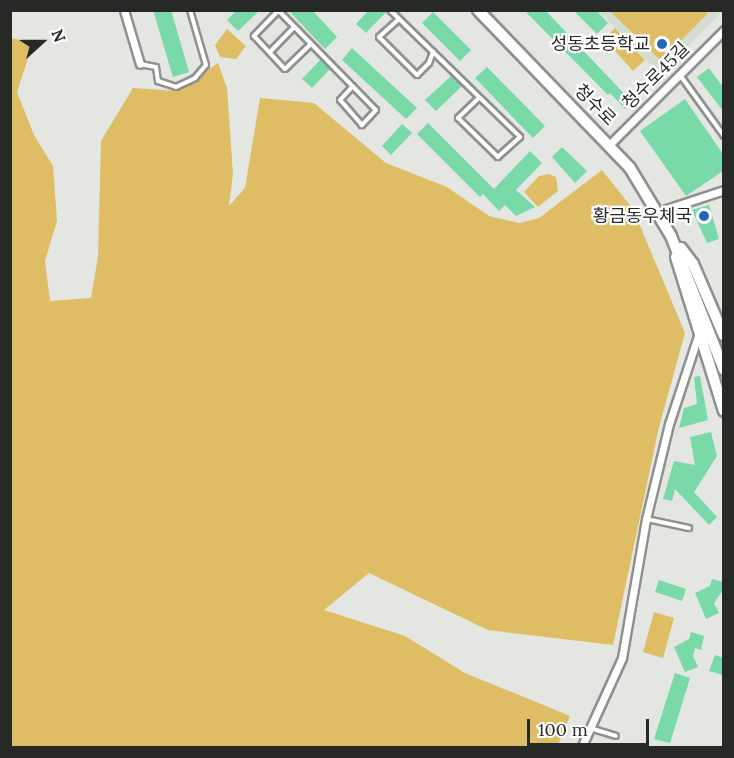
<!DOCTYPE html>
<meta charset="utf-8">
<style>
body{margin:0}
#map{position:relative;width:734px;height:758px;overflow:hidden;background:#e3e6e1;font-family:Lora,"Noto Sans KR",serif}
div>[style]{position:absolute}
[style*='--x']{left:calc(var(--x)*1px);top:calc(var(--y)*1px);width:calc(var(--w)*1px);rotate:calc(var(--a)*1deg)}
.built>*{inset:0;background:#d5ddd1}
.green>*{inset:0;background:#dfbd65}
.building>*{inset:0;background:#79d9a9}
.roads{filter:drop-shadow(2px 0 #8e918d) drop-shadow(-2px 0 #8e918d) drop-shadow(0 2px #8e918d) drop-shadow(0 -2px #8e918d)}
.lane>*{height:4px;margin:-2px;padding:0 2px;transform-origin:2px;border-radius:2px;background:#fff}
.street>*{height:7px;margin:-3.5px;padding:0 3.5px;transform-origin:3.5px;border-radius:3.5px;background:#fff}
.secondary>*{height:10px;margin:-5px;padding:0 5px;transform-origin:5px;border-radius:5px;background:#fff}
.dots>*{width:16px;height:16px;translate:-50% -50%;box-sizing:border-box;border:3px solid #fff;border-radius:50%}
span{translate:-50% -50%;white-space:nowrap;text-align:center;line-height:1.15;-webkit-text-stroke:4.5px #fff;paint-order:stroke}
.poi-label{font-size:18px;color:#272927}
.right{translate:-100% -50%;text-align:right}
.street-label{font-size:18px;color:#272927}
.frame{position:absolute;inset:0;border:12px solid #272927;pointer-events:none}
.north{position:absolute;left:12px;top:12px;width:60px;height:60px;-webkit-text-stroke:4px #fff;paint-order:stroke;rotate:69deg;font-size:16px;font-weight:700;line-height:24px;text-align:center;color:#272927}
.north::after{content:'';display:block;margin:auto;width:21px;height:27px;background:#272927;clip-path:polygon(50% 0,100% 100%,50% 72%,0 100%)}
.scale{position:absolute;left:527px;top:719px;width:122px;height:27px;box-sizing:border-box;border:3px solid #272927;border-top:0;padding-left:8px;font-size:18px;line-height:21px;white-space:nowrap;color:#272927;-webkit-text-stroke:4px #fff;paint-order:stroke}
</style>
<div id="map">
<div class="built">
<i style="clip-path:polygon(723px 10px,661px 75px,599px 11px)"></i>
</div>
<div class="green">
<i style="clip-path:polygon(705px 11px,708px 13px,661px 61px,610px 11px)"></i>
<i style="clip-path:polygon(615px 28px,645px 60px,633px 71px,604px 39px)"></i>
<i style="clip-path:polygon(227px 29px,246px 46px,236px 59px,220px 57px,215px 45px)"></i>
<i style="clip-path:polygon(11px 38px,33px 43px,17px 92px,34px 135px,53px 166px,57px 221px,45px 261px,50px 301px,91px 298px,98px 257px,101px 141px,133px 88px,176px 91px,218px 63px,227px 88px,233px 174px,229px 206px,245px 188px,260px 98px,314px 103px,386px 163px,447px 187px,489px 216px,519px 223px,539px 218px,602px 170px,633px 209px,685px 333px,659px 427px,613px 645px,488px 630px,369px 573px,324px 610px,405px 636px,465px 673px,570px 716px,557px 747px,11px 747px)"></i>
<i style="clip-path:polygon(549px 174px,556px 177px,558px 191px,538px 207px,524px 192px,539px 176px)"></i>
<i style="clip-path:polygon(654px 612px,674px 618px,663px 658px,643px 652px)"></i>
</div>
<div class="building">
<i style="clip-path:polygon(153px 10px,171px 10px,189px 72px,173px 77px)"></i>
<i style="clip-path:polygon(237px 10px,260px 10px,238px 31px,227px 20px)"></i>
<i style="clip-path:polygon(288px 10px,312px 10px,337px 37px,325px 49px)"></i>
<i style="clip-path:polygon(369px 10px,386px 12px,366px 33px,356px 24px)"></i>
<i style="clip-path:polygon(524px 10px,545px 10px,632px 102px,625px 109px,610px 93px,608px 95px)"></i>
<i style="clip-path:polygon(573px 10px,596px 10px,608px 23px,597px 34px)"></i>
<i style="clip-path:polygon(433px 12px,471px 50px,460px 61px,422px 23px)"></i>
<i style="clip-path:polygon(352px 48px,417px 108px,406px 119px,342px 60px)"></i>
<i style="clip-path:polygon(321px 59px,330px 69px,312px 88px,302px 79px)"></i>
<i style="clip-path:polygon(487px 67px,545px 126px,533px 138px,475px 78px)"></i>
<i style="clip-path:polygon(709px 68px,723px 87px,723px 111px,697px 77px)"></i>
<i style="clip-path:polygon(451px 76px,462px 86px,436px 111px,425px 100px)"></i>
<i style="clip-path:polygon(685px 99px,723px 154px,723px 171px,686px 196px,640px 131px)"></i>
<i style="clip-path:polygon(428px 123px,494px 189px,530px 151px,542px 163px,516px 190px,535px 207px,516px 216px,505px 205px,499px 211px,483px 194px,480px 197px,417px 134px)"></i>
<i style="clip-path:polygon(402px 124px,412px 133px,391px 155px,382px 146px)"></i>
<i style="clip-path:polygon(562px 147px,587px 171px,575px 183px,552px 157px)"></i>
<i style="clip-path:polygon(709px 205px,719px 239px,707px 243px,692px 210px)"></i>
<i style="clip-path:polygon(700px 376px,708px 420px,679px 428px,684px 408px,697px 404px,694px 377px)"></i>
<i style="clip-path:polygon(711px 432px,717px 456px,694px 492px,717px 517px,709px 525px,675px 489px,672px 501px,663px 499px,674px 461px,695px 465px,690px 437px)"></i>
<i style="clip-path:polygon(712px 579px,723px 582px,723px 590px,714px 603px,719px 613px,706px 619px,695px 593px,710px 586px)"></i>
<i style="clip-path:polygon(659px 580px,686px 589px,682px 601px,655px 592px)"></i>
<i style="clip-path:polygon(691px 632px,704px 636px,701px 650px,695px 648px,693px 656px,698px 667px,685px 672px,674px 647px,689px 639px)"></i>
<i style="clip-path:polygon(715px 655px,723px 658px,723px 675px,709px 671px)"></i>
<i style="clip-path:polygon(675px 673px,690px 678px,670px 743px,654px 739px)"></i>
</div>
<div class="roads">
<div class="lane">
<i style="--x:278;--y:10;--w:140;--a:45.6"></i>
<i style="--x:376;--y:110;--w:21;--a:133"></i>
<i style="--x:362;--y:125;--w:33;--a:-131"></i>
<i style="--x:340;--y:100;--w:19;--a:-47"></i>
<i style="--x:390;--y:10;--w:182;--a:44.3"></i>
<i style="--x:520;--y:137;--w:30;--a:138"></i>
<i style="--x:498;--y:157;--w:56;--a:-135.7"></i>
<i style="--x:458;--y:118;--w:29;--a:-44"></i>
<i style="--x:278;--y:11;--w:35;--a:134"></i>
<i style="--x:254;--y:36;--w:45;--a:46.8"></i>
<i style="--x:285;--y:69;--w:36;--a:-44"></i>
<i style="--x:399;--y:19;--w:27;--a:138"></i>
<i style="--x:379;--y:37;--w:54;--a:45"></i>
<i style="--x:417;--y:75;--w:17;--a:-45"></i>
<i style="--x:429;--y:63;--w:12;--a:-70"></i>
<i style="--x:270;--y:52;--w:35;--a:-46"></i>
<i style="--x:140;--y:64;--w:16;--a:11"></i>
<i style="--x:156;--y:67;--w:14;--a:82"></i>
<i style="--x:158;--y:81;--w:19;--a:18"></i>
<i style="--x:176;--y:87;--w:21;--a:-25"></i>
<i style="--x:195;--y:78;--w:17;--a:-50"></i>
<i style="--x:206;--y:65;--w:57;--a:-106.2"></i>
<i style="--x:680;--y:75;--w:75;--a:54.2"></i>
<i style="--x:647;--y:519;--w:43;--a:12.1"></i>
<i style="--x:590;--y:728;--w:27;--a:17"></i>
</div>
<div class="street">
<i style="--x:124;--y:10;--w:56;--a:73.5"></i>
<i style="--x:610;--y:144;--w:161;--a:-45"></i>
<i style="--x:657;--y:212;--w:71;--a:-18.2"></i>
<i style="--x:581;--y:748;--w:99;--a:-65.5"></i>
<i style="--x:622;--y:658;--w:141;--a:-80.2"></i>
<i style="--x:646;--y:519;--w:98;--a:-76.4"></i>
<i style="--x:669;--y:424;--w:96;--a:-71.8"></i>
</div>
<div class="secondary">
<i style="--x:478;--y:10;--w:219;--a:46.1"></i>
<i style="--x:630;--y:168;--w:79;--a:58.9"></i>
<i style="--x:671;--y:236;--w:144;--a:68.4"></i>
<i style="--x:681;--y:248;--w:20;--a:53"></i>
<i style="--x:693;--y:264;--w:78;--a:66.7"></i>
<i style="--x:676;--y:257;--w:161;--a:72.7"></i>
</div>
</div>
<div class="dots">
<i style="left:662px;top:44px;background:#2465b6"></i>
<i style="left:704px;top:216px;background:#2465b6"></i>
</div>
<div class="poi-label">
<span class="right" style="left:650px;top:44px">성동초등학교</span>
<span class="right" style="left:692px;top:216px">황금동우체국</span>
</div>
<div class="street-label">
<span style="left:656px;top:76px;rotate:-45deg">청수로45길</span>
<span style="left:595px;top:105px;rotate:45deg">청수로</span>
</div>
<div class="frame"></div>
<div class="north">N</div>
<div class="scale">100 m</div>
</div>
